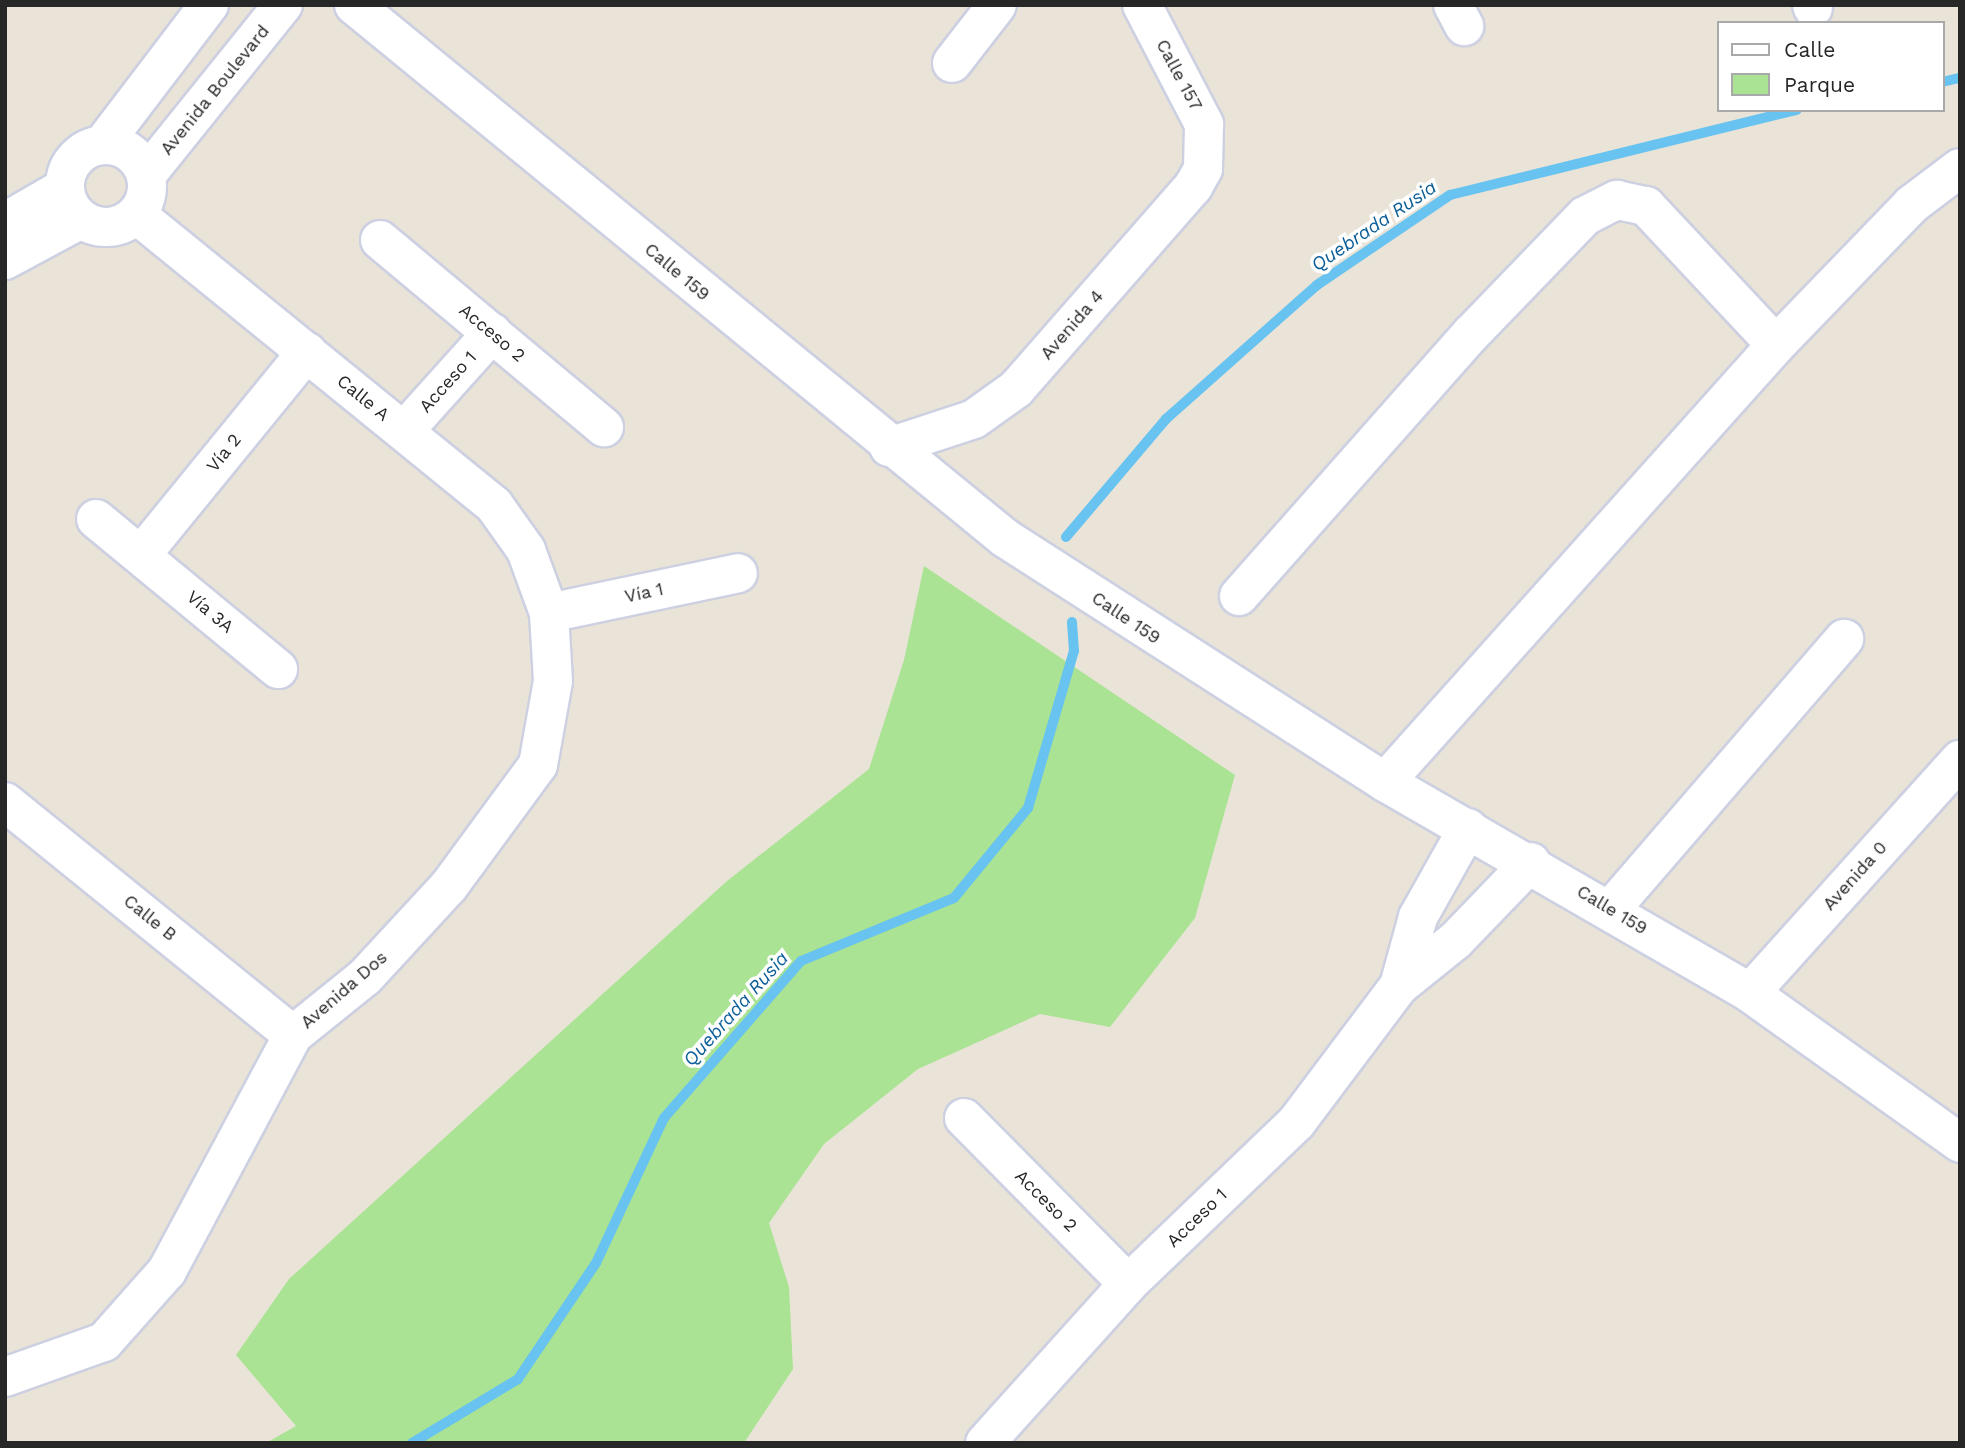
<!DOCTYPE html>
<meta charset="utf-8">
<style>
body{margin:0}
#map{position:relative;width:1965px;height:1448px;overflow:hidden;background:#eae4d8;font-family:"Work Sans",sans-serif}
div>[style]{position:absolute}
[style*='--x']{left:calc(var(--x)*1px);top:calc(var(--y)*1px);width:calc(var(--w)*1px);rotate:calc(var(--a)*1deg)}
.green>*{inset:0;background:#a9e393}
.stream>*{height:10px;margin:-5px;padding:0 5px;transform-origin:5px;border-radius:5px;background:#68c3f0}
.roads{filter:drop-shadow(2px 0 #cdd0e1) drop-shadow(-2px 0 #cdd0e1) drop-shadow(0 2px #cdd0e1) drop-shadow(0 -2px #cdd0e1)}
.minor>*{height:38px;margin:-19px;padding:0 19px;transform-origin:19px;border-radius:19px;background:#fff}
.minor>.ring{margin:-19px;padding:0;box-sizing:content-box;background:none;border:38px solid #fff;border-radius:50%}
span{translate:-50% -50%;white-space:nowrap;text-align:center;line-height:1.15;-webkit-text-stroke:7px #fff;paint-order:stroke}
.street-label{font-size:18px;color:#272727}
.water-label{font-size:19px;color:#0b5e97;font-style:italic}
.frame{position:absolute;inset:0;border:7px solid #272727;pointer-events:none}
.legend{position:absolute;left:1717px;top:21px;width:228px;height:91px;box-sizing:border-box;background:#fff;border:2px solid #a9a9a9;margin:0;padding:9px 12px;list-style:none;font-size:21px;color:#272727}
.legend li{display:flex;align-items:center;gap:14px;height:35px}
.legend b{width:35px;border:2px solid #a9a9a9}
</style>
<div id="map">
<div class="green">
<i style="clip-path:polygon(924px 566px,1235px 775px,1195px 918px,1110px 1027px,1040px 1014px,918px 1069px,824px 1144px,769px 1223px,789px 1287px,793px 1369px,744px 1443px,266px 1443px,296px 1426px,236px 1355px,289px 1279px,727px 881px,869px 769px,904px 660px)"></i>
</div>
<div class="stream">
<i style="--x:1942;--y:82;--w:18;--a:-13"></i>
<i style="--x:1066;--y:537;--w:155;--a:-49.7"></i>
<i style="--x:1166;--y:419;--w:202;--a:-41.6"></i>
<i style="--x:1317;--y:285;--w:161;--a:-34.1"></i>
<i style="--x:1450;--y:195;--w:357;--a:-13.8"></i>
<i style="--x:412;--y:1443;--w:124;--a:-31.1"></i>
<i style="--x:518;--y:1379;--w:140;--a:-56.1"></i>
<i style="--x:596;--y:1263;--w:160;--a:-64.9"></i>
<i style="--x:664;--y:1118;--w:208;--a:-48.9"></i>
<i style="--x:801;--y:961;--w:165;--a:-22.4"></i>
<i style="--x:954;--y:898;--w:117;--a:-50.6"></i>
<i style="--x:1028;--y:808;--w:164;--a:-73.7"></i>
<i style="--x:1074;--y:651;--w:29;--a:-94"></i>
</div>
<div class="roads">
<div class="minor">
<i style="--x:354;--y:5;--w:841;--a:39.31"></i>
<i style="--x:1005;--y:538;--w:452;--a:32.7"></i>
<i style="--x:1385;--y:782;--w:422;--a:30"></i>
<i style="--x:1750;--y:993;--w:258;--a:35.5"></i>
<i style="--x:1453;--y:5;--w:24;--a:62"></i>
<i style="--x:1812;--y:5;--w:3;--a:72"></i>
<i style="--x:952;--y:63;--w:73;--a:-52.2"></i>
<i style="--x:103;--y:144;--w:175;--a:-52.7"></i>
<i class="ring" style="left:65px;top:145px;width:44px;height:44px"></i>
<i style="--x:147;--y:174;--w:217;--a:-51.2"></i>
<i style="--x:5;--y:222;--w:68;--a:-30"></i>
<i style="--x:380;--y:240;--w:292;--a:39.9"></i>
<i style="--x:5;--y:260;--w:86;--a:-28.3"></i>
<i style="--x:404;--y:431;--w:132;--a:-48.1"></i>
<i style="--x:889;--y:447;--w:89;--a:-18.2"></i>
<i style="--x:974;--y:419;--w:52;--a:-35.5"></i>
<i style="--x:1016;--y:389;--w:269;--a:-48.8"></i>
<i style="--x:1193;--y:187;--w:21;--a:-61"></i>
<i style="--x:1203;--y:169;--w:45;--a:-88.7"></i>
<i style="--x:1204;--y:124;--w:134;--a:-117.5"></i>
<i style="--x:96;--y:519;--w:236;--a:39.5"></i>
<i style="--x:142;--y:554;--w:261;--a:-50.8"></i>
<i style="--x:1239;--y:596;--w:350;--a:-48.5"></i>
<i style="--x:1471;--y:334;--w:164;--a:-46"></i>
<i style="--x:1585;--y:216;--w:36;--a:-27"></i>
<i style="--x:1617;--y:200;--w:30;--a:12"></i>
<i style="--x:1646;--y:206;--w:190;--a:46.9"></i>
<i style="--x:549;--y:613;--w:193;--a:-11.9"></i>
<i style="--x:1385;--y:782;--w:586;--a:-48.18"></i>
<i style="--x:1776;--y:345;--w:194;--a:-46"></i>
<i style="--x:1911;--y:205;--w:61;--a:-37.1"></i>
<i style="--x:5;--y:802;--w:370;--a:39"></i>
<i style="--x:1611;--y:909;--w:357;--a:-49.2"></i>
<i style="--x:1399;--y:986;--w:72;--a:-74.6"></i>
<i style="--x:1418;--y:917;--w:102;--a:-60.7"></i>
<i style="--x:1750;--y:993;--w:314;--a:-48"></i>
<i style="--x:964;--y:1118;--w:233;--a:45.3"></i>
<i style="--x:5;--y:1377;--w:105;--a:-19.5"></i>
<i style="--x:104;--y:1342;--w:95;--a:-48.4"></i>
<i style="--x:167;--y:1271;--w:268;--a:-61.9"></i>
<i style="--x:293;--y:1035;--w:92;--a:-38.9"></i>
<i style="--x:365;--y:977;--w:124;--a:-47.3"></i>
<i style="--x:449;--y:886;--w:150;--a:-53.7"></i>
<i style="--x:538;--y:765;--w:85;--a:-79.9"></i>
<i style="--x:553;--y:681;--w:68;--a:-93.4"></i>
<i style="--x:549;--y:613;--w:67;--a:-110.1"></i>
<i style="--x:526;--y:550;--w:55;--a:-125.4"></i>
<i style="--x:494;--y:505;--w:460;--a:-140.9"></i>
<i style="--x:985;--y:1443;--w:214;--a:-48"></i>
<i style="--x:1128;--y:1284;--w:233;--a:-43.8"></i>
<i style="--x:1296;--y:1123;--w:171;--a:-53.1"></i>
<i style="--x:1399;--y:986;--w:73;--a:-38.9"></i>
<i style="--x:1456;--y:940;--w:108;--a:-46.1"></i>
</div>
</div>
<div class="street-label">
<span style="left:1179px;top:75px;rotate:62deg">Calle 157</span>
<span style="left:215px;top:90px;rotate:-51deg">Avenida Boulevard</span>
<span style="left:677px;top:272px;rotate:40deg">Calle 159</span>
<span style="left:1072px;top:325px;rotate:-49deg">Avenida 4</span>
<span style="left:492px;top:333px;rotate:40deg">Acceso 2</span>
<span style="left:448px;top:382px;rotate:-48deg">Acceso 1</span>
<span style="left:363px;top:398px;rotate:39deg">Calle A</span>
<span style="left:224px;top:453px;rotate:-51deg">Vía 2</span>
<span style="left:644px;top:593px;rotate:-12deg">Vía 1</span>
<span style="left:210px;top:612px;rotate:40deg">Vía 3A</span>
<span style="left:1126px;top:618px;rotate:34deg">Calle 159</span>
<span style="left:1855px;top:876px;rotate:-48deg">Avenida 0</span>
<span style="left:1612px;top:910px;rotate:31deg">Calle 159</span>
<span style="left:150px;top:918px;rotate:39deg">Calle B</span>
<span style="left:344px;top:990px;rotate:-41deg">Avenida Dos</span>
<span style="left:1046px;top:1201px;rotate:45deg">Acceso 2</span>
<span style="left:1197px;top:1218px;rotate:-44deg">Acceso 1</span>
</div>
<div class="water-label">
<span style="left:1374px;top:226px;rotate:-34deg">Quebrada Rusia</span>
<span style="left:736px;top:1009px;rotate:-48deg">Quebrada Rusia</span>
</div>
<div class="frame"></div>
<ul class="legend">
<li><b style="height:9px;background:#fff"></b>Calle</li>
<li><b style="height:19px;background:#a9e393"></b>Parque</li>
</ul>
</div>
